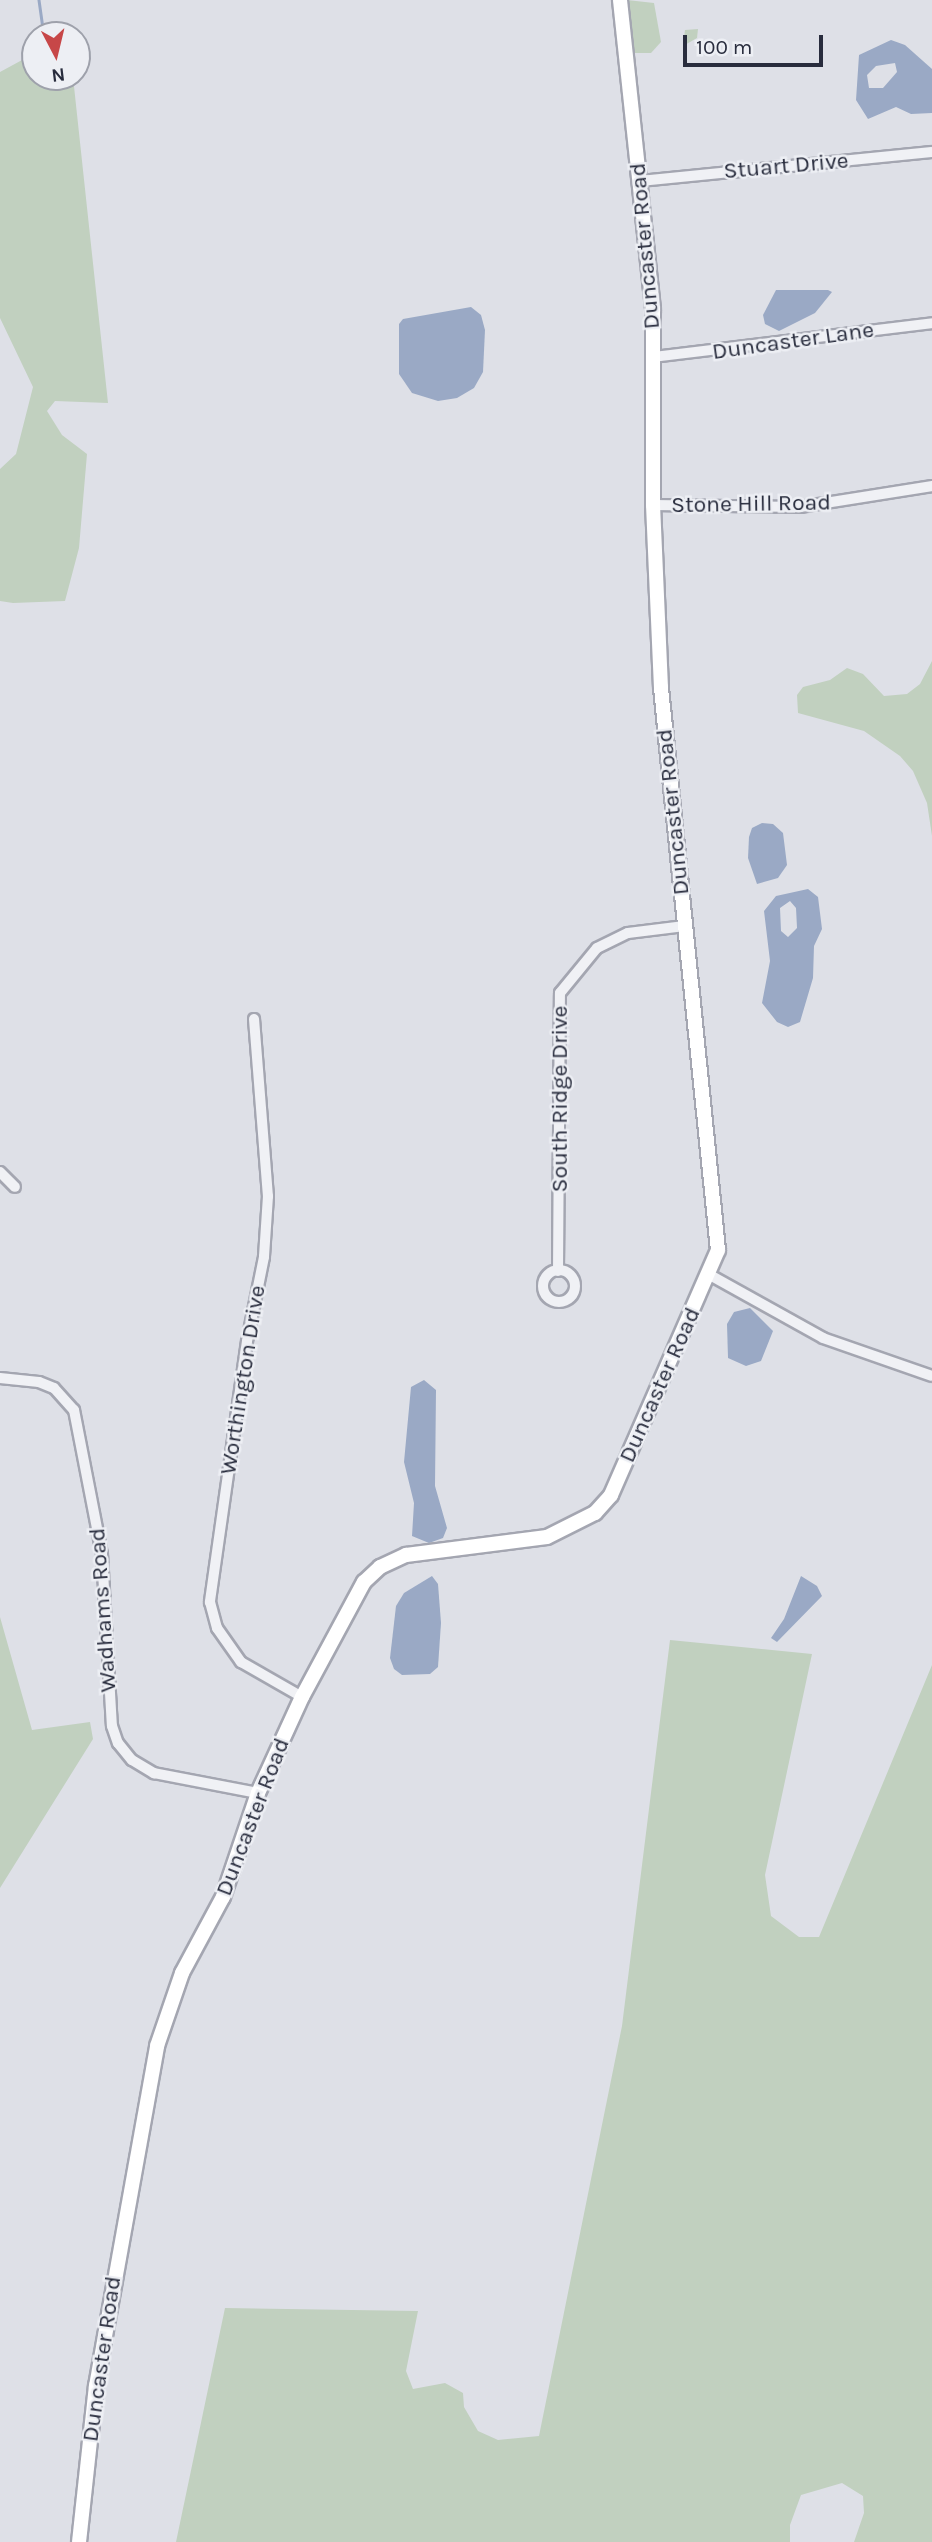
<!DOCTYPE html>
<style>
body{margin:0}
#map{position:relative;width:932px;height:2542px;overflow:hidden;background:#dee0e7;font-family:Karla,sans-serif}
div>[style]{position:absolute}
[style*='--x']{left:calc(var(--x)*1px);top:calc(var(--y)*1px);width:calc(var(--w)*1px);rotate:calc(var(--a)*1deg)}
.green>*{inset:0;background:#c1d0bf}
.water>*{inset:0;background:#9aa9c5}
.stream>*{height:2.5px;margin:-1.25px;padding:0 1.25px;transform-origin:1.25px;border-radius:1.25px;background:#9aa9c5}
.roads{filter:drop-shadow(2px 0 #a4a6b1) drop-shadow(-2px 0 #a4a6b1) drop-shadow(0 2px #a4a6b1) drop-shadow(0 -2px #a4a6b1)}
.street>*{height:10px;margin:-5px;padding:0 5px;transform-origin:5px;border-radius:5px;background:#f0f1f5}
.street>.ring{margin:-5px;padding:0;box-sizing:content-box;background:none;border:10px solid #f0f1f5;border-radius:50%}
.secondary>*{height:14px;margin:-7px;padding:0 7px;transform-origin:7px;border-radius:7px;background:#fff}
span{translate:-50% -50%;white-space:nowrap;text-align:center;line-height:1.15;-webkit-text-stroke:5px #edeff4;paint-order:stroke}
.street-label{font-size:23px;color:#282c3d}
.north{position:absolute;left:21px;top:21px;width:70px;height:70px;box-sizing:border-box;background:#edeff4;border:2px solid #9ea1ab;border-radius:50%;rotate:173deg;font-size:19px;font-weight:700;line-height:28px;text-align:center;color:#282c3d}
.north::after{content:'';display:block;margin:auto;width:24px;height:32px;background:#c74748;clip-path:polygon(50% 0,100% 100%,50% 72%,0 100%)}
.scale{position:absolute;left:683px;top:35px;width:140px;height:32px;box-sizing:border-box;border:4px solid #282c3d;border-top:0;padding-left:9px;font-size:21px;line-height:24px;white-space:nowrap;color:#282c3d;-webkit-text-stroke:5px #edeff4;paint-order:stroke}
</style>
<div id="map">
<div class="green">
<i style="clip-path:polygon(627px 0,654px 3px,661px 42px,651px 53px,631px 53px)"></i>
<i style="clip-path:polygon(698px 29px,697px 38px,683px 46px,685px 30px)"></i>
<i style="clip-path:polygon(35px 53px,35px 77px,73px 77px,108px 403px,55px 401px,47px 411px,62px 435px,87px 454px,79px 548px,65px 601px,13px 603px,0 601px,0 469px,16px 454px,33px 387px,0 318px,0 72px)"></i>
<i style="clip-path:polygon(932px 661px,932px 836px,927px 803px,913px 771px,900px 756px,864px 731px,798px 713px,797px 695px,803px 687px,830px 680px,847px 668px,863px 674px,884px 696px,907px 694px,920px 684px)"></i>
<i style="clip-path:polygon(0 1617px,32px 1730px,90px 1722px,93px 1739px,0 1888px)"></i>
<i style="clip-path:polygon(670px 1640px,812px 1654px,765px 1875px,771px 1916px,799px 1937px,819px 1937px,932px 1665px,932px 2542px,854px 2542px,864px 2513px,863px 2496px,842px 2483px,801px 2495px,790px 2525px,790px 2542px,176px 2542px,225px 2308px,418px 2311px,406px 2371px,413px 2389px,445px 2383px,463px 2393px,464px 2407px,478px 2431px,498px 2440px,539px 2436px,622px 2026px)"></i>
</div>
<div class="water">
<i style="clip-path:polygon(evenodd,891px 40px,905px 45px,932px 69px,932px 113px,911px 114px,896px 107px,868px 119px,856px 100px,859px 55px,891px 40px,895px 63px,897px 72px,883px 88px,869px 88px,867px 75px,876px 66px,895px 63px)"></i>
<i style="clip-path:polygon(776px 290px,828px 290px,832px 292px,815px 313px,779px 331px,765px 324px,763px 315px)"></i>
<i style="clip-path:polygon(471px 307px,481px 315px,485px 330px,483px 372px,474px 388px,457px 398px,438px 401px,412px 393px,399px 374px,399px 324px,403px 319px)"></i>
<i style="clip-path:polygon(762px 823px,773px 824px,783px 833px,787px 865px,778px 878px,757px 884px,748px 858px,749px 837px,752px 828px)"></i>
<i style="clip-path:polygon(evenodd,808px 889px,818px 897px,822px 929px,814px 946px,813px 978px,800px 1022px,788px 1027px,777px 1022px,762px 1003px,770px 961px,764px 911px,776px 896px,808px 889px,790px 901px,796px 908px,797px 928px,788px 937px,781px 931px,780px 908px,790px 901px)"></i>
<i style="clip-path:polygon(750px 1308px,773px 1331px,761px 1361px,746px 1366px,728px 1358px,727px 1324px,734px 1312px)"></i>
<i style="clip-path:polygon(424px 1380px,436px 1390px,435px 1486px,447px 1528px,443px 1538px,429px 1543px,412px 1536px,414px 1503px,404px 1462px,411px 1387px)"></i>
<i style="clip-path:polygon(432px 1576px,438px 1584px,441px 1623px,438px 1667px,430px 1674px,402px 1675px,394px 1669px,390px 1658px,396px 1606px,404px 1593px)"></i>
<i style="clip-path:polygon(801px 1576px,817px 1586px,822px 1596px,777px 1642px,771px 1638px,784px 1619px)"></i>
</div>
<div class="stream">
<i style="--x:39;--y:0;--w:35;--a:82"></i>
</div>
<div class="roads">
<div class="street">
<i style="--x:640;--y:181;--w:293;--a:-5.7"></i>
<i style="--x:653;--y:357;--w:281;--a:-6.9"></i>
<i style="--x:653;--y:505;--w:147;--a:0.8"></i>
<i style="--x:800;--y:507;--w:134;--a:-9"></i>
<i style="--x:254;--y:1019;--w:178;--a:85.5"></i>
<i style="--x:268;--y:1196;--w:61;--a:93.8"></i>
<i style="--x:264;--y:1257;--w:86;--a:101.4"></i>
<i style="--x:247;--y:1341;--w:264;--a:98.1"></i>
<i style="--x:210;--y:1602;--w:27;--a:75"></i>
<i style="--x:217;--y:1628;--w:42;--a:54.8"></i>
<i style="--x:241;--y:1662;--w:70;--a:29.8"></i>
<i style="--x:0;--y:1172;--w:21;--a:45"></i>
<i class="ring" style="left:543px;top:1270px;width:22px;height:22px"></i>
<i style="--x:558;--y:1271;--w:278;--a:-89.6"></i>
<i style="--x:560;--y:993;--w:58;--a:-50.6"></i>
<i style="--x:597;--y:948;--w:34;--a:-26"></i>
<i style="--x:628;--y:933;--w:57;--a:-7"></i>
<i style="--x:710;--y:1275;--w:129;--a:29.1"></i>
<i style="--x:823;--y:1338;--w:115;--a:19.2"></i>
<i style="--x:0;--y:1378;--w:39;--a:6"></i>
<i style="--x:39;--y:1382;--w:16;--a:22"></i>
<i style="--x:54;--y:1388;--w:30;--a:48"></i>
<i style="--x:74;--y:1410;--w:147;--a:79"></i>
<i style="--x:102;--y:1554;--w:172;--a:86.7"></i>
<i style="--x:112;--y:1726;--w:18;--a:71"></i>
<i style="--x:118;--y:1743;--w:22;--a:51"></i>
<i style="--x:132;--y:1760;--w:26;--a:31"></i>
<i style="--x:154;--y:1773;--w:106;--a:10.9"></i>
</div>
<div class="secondary">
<i style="--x:79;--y:2542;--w:157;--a:-83.8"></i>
<i style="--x:96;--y:2386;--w:345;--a:-79.8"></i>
<i style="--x:157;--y:2046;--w:77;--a:-71.1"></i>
<i style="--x:182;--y:1973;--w:86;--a:-61.7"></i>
<i style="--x:223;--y:1897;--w:110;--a:-71.4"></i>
<i style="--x:258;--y:1793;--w:106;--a:-65.4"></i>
<i style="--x:302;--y:1697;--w:131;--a:-61.7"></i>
<i style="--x:364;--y:1582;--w:22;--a:-43"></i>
<i style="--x:380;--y:1567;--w:29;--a:-25"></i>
<i style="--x:406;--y:1555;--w:142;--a:-7.3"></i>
<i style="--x:547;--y:1537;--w:54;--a:-26.6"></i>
<i style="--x:595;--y:1513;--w:24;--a:-48"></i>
<i style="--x:611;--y:1495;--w:267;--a:-66.4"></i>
<i style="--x:718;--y:1250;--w:565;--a:-95.79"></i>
<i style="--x:661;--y:688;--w:183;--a:-92.5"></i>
<i style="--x:653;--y:505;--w:196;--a:-90"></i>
<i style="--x:653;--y:309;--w:311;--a:-96.1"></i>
</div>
</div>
<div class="street-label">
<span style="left:786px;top:166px;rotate:-5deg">Stuart Drive</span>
<span style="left:645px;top:246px;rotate:-95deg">Duncaster Road</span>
<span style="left:793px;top:341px;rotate:-8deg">Duncaster Lane</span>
<span style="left:751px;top:504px;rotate:-1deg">Stone Hill Road</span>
<span style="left:673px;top:812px;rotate:-96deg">Duncaster Road</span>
<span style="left:560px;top:1099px;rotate:-90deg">South Ridge Drive</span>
<span style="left:243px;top:1380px;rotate:-81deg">Worthington Drive</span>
<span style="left:660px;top:1385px;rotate:-66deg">Duncaster Road</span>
<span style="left:103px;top:1610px;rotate:-94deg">Wadhams Road</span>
<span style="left:253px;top:1817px;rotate:-69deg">Duncaster Road</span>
<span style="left:102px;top:2359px;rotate:-82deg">Duncaster Road</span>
</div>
<div class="north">N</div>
<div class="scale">100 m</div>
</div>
